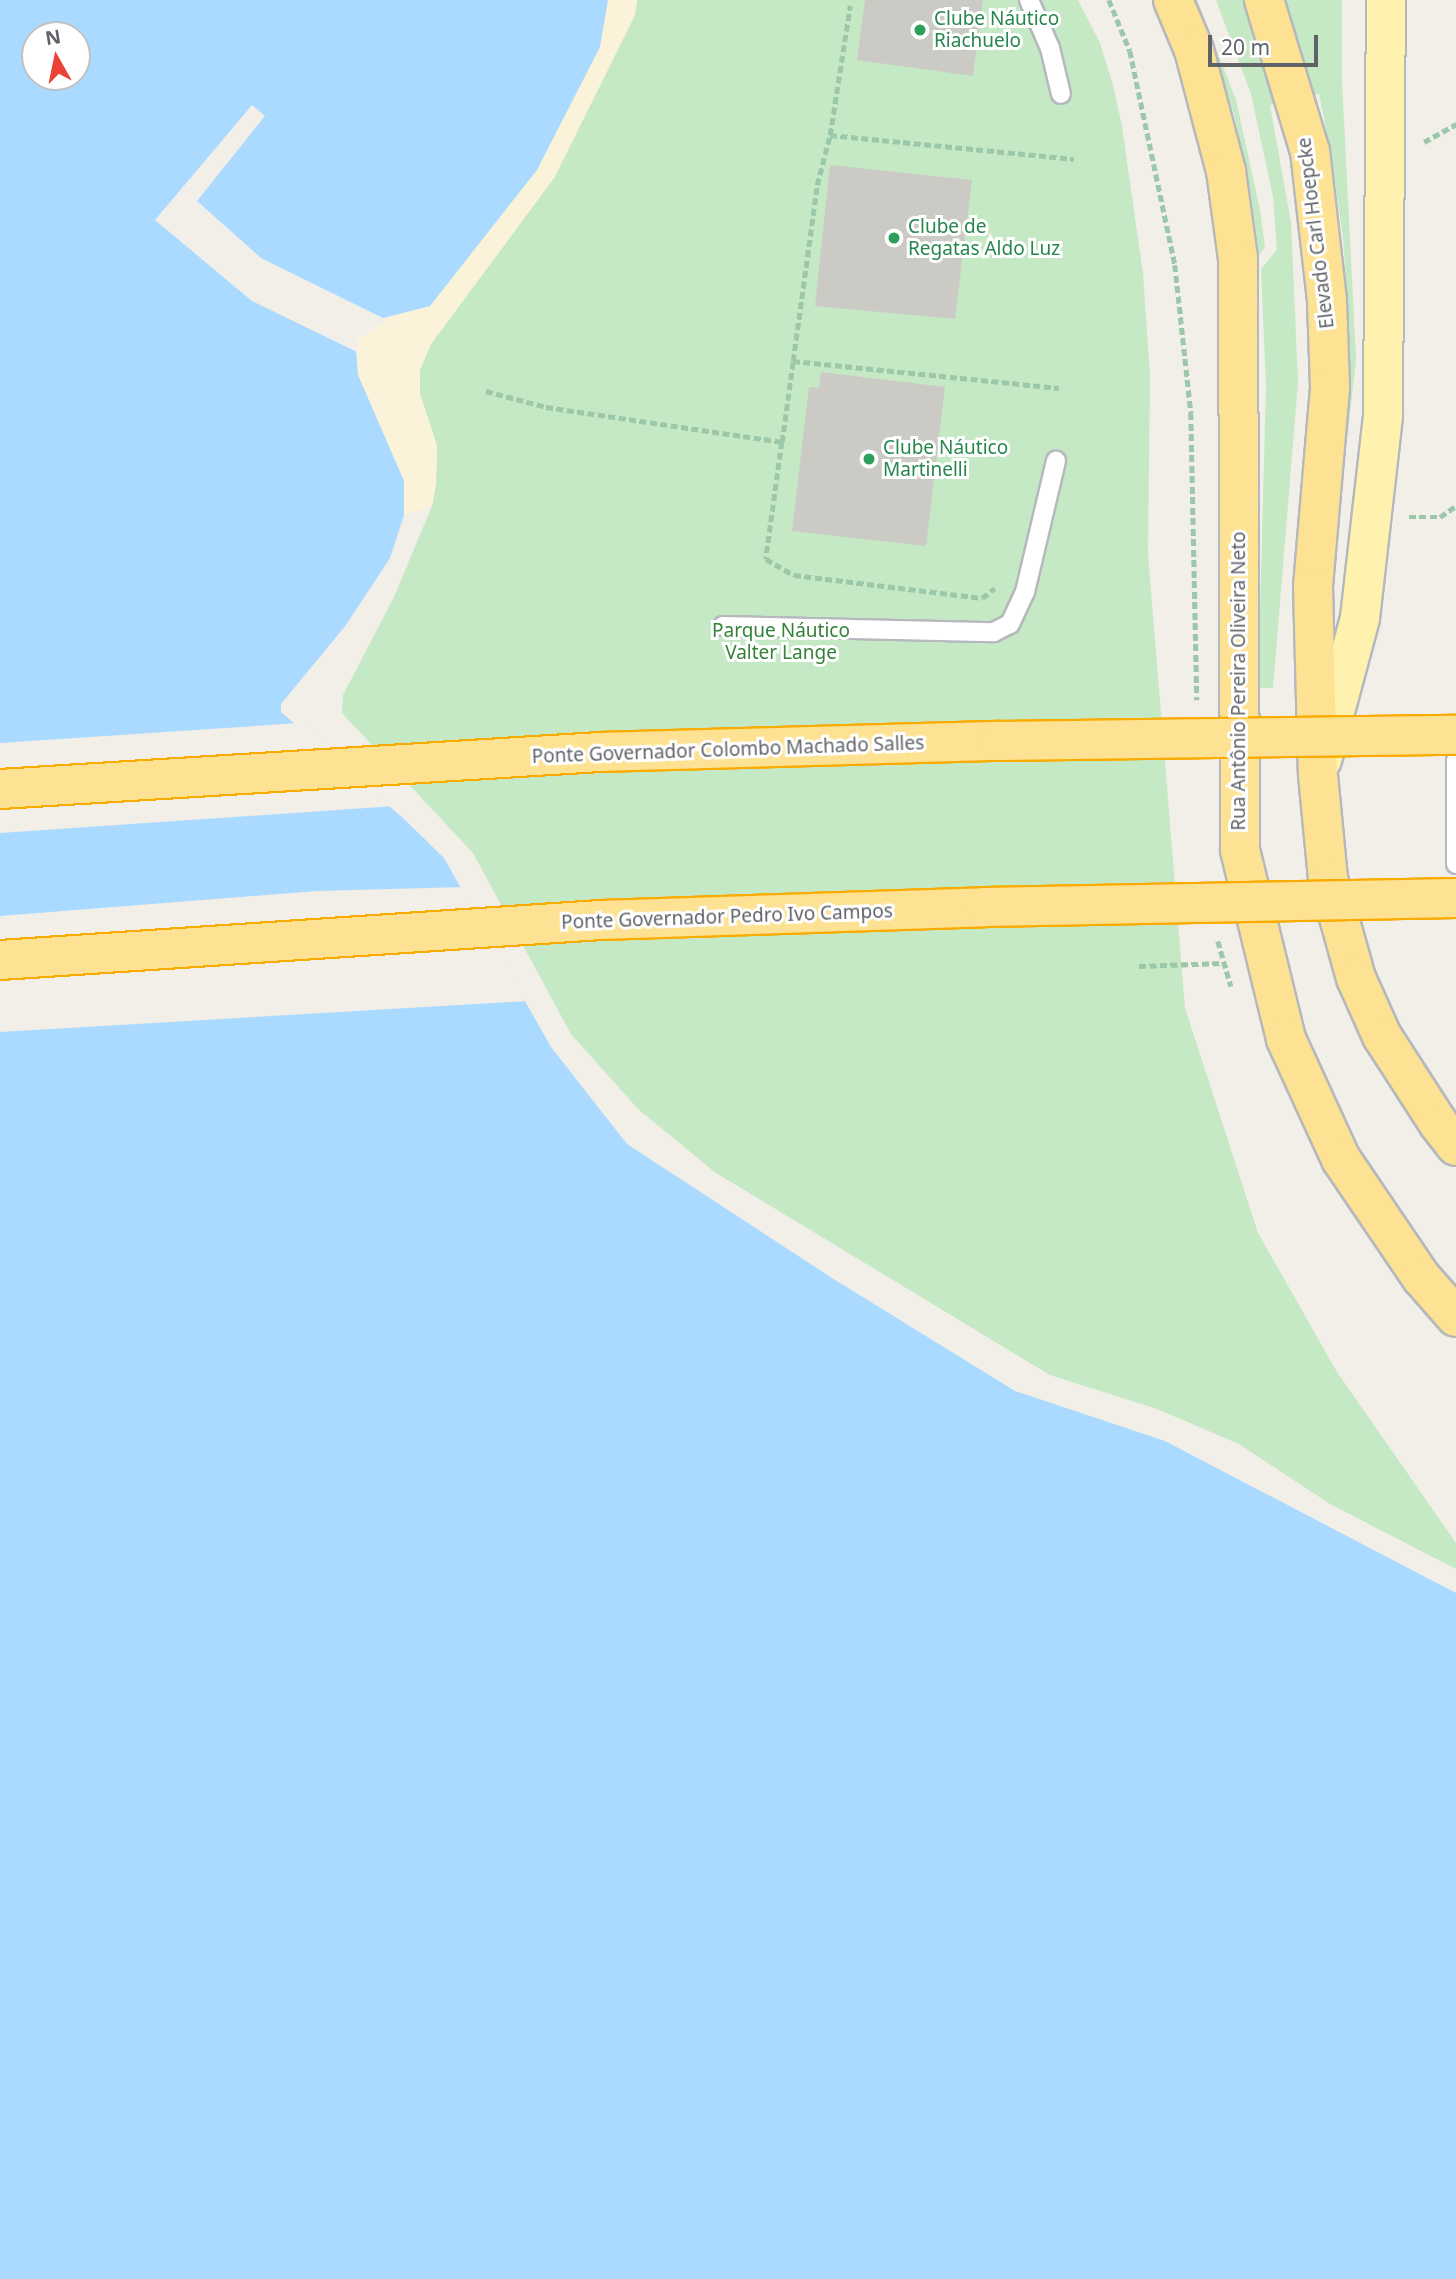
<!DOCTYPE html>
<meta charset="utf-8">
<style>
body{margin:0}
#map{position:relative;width:1456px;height:2279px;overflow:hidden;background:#f1efe8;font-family:"Noto Sans",sans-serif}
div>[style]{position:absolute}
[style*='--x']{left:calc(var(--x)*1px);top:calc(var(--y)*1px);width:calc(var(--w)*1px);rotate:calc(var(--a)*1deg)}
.green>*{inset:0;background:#c5e8c5}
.sand>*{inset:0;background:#fbf3d9}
.water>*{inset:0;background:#aadaff}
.pier>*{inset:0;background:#f1efe8}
.building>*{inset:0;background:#cccac5}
.path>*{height:4.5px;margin-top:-2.25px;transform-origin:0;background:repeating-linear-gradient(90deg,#9cc7a9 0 7px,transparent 0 10.5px)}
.roads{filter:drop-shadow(2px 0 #b5b8bc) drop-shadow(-2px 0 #b5b8bc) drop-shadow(0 2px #b5b8bc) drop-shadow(0 -2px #b5b8bc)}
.lane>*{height:18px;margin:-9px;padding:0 9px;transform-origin:9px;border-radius:9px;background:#fff}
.primary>*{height:38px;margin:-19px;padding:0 19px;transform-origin:19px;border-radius:19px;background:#fff2af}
.highway>*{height:38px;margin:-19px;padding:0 19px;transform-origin:19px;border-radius:19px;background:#fde293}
.bridges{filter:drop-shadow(2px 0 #f9ab00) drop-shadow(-2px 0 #f9ab00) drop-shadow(0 2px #f9ab00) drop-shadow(0 -2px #f9ab00)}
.highway-bridge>*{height:38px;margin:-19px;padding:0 19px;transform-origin:19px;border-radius:19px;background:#fde293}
.dots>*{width:19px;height:19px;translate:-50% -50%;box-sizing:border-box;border:4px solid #fff;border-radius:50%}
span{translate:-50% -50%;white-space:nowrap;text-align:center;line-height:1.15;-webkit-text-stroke:6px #fff;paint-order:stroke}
.leisure-label{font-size:19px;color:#27864d}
.left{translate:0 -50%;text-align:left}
.street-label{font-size:19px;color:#5f6368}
.park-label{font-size:19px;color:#348238}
.north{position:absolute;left:21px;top:21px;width:70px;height:70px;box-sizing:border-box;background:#fff;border:2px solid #bfc1c3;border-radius:50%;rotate:351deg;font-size:19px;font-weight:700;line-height:28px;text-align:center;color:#5f6368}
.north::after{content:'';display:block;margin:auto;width:24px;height:32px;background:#ea4335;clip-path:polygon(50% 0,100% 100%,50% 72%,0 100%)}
.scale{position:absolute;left:1208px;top:35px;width:110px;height:32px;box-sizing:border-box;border:4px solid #5f6368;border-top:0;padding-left:9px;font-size:21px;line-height:24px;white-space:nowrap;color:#5f6368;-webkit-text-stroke:5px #fff;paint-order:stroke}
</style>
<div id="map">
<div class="green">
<i style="clip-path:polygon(637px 0,1078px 0,1100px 43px,1113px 85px,1122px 126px,1143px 274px,1150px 375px,1148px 554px,1185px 1008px,1258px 1233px,1337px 1372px,1456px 1543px,1456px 1569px,1330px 1504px,1239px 1444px,1157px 1409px,1050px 1375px,716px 1173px,639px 1110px,571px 1034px,473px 853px,342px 713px,343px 695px,394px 597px,432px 506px,436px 483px,437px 446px,420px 394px,420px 370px,431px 344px,554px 178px,635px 15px)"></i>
<i style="clip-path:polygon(1192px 0,1197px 0,1236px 100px,1260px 210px,1265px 247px,1259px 255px,1250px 188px,1234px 114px,1213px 51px)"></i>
<i style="clip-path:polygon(1216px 0,1342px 0,1342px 81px,1356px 359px,1335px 549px,1347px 295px,1343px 238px,1331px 153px,1319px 94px,1270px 105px,1291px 223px,1298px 382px,1273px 688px,1258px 688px,1266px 386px,1261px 269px,1277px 250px,1273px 197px,1251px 94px)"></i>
</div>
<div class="sand">
<i style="clip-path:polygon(608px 0,637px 0,635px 15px,554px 178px,431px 344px,420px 370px,420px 394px,437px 446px,436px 483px,432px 506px,404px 515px,404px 481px,358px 375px,355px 337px,383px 318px,431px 306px,605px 21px)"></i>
</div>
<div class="water">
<i style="clip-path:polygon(evenodd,0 0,608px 0,600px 47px,537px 170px,430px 306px,383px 318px,355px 337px,358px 375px,404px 481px,404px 515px,390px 558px,346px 625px,281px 704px,281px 712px,403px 818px,444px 858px,551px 1047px,627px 1144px,832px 1278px,1015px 1391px,1165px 1441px,1456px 1593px,1456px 2279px,0 2279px,0 0,35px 35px,77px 35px,77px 77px,35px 77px,35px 35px)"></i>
</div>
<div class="pier">
<i style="clip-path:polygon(252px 105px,265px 116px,197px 201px,261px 258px,387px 320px,358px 339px,357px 352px,252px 301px,155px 220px)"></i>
<i style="clip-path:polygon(300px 723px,395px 806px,0 833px,0 743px)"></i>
<i style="clip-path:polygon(464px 887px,528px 1001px,0 1032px,0 916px,317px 891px)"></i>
</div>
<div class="building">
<i style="clip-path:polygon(865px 0,983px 0,973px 76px,857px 60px)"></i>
<i style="clip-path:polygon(830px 165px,972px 180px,955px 319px,815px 306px)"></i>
<i style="clip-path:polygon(821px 372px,945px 387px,926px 546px,792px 531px,809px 387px,819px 388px)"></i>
</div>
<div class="path">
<i style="--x:1109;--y:0;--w:55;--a:67.6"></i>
<i style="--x:1130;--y:51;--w:219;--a:78.1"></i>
<i style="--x:1175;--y:265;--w:149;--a:83.8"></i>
<i style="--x:1191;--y:413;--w:287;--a:88.8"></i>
<i style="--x:830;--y:135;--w:131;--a:-81.2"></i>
<i style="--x:1424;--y:142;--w:37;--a:-29"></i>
<i style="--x:793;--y:361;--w:178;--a:-82.2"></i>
<i style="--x:817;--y:185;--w:52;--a:-75.4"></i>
<i style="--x:830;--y:135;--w:245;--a:5.6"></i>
<i style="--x:486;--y:391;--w:62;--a:14.9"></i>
<i style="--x:546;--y:407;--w:239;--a:8.4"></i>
<i style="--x:782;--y:442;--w:118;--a:97.8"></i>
<i style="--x:766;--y:559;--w:32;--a:30"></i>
<i style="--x:794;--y:575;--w:189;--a:7"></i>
<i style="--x:982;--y:598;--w:16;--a:-38"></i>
<i style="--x:782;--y:442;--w:82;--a:-82.3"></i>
<i style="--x:793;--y:361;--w:267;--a:5.8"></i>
<i style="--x:1409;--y:517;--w:31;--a:0"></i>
<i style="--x:1440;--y:517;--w:19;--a:-35"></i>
<i style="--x:1218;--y:941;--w:47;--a:73.9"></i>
<i style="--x:1139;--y:966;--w:84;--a:-2"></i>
</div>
<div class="roads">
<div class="lane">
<i style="--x:1029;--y:0;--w:52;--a:66.4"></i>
<i style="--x:1050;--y:48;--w:47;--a:76.6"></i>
<i style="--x:723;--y:626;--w:271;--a:1.3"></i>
<i style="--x:994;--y:632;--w:18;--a:-27"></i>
<i style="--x:1010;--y:624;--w:35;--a:-65"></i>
<i style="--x:1025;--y:592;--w:135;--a:-76.7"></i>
<i style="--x:1456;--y:760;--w:104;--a:90"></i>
</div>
<div class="primary">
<i style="--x:1322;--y:760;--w:147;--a:-75"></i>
<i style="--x:1360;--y:618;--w:204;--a:-83.5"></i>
<i style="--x:1383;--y:415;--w:415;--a:-89.6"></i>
</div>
<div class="highway">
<i style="--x:1173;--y:0;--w:54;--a:67.2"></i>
<i style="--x:1194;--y:50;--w:125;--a:75.2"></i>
<i style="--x:1226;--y:171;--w:89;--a:82.2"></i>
<i style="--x:1238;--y:259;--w:591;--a:89.81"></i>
<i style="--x:1240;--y:850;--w:195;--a:76.3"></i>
<i style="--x:1286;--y:1039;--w:132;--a:65.4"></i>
<i style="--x:1341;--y:1159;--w:143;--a:55.9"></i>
<i style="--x:1421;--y:1277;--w:53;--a:48.8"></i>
<i style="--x:1264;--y:0;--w:158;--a:73.1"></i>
<i style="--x:1310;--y:151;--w:151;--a:83.5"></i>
<i style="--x:1327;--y:301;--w:87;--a:88"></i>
<i style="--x:1330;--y:388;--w:200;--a:94.9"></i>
<i style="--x:1313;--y:587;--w:188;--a:88.5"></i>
<i style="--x:1318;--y:775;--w:103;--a:84.5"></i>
<i style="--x:1328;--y:878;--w:104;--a:74.4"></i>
<i style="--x:1356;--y:978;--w:64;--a:65.9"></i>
<i style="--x:1382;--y:1036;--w:103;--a:57.2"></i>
<i style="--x:1438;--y:1123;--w:29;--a:52"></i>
</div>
</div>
<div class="bridges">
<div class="highway-bridge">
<i style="--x:0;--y:789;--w:600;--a:-3.53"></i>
<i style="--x:599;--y:752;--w:401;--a:-1.6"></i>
<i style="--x:1000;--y:741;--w:456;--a:-0.8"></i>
<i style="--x:0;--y:960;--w:602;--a:-3.81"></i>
<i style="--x:601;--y:920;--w:384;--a:-1.9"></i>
<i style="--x:985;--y:907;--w:471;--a:-1.1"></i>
</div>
</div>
<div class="dots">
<i style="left:920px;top:30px;background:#2e9e5b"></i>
<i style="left:894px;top:238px;background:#2e9e5b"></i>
<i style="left:869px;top:459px;background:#2e9e5b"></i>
</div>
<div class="leisure-label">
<span class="left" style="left:934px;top:30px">Clube Náutico<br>Riachuelo</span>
<span class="left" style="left:908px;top:238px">Clube de<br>Regatas Aldo Luz</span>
<span class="left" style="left:883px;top:459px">Clube Náutico<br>Martinelli</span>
</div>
<div class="street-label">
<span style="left:1316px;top:233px;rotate:-97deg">Elevado Carl Hoepcke</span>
<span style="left:1239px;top:681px;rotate:-90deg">Rua Antônio Pereira Oliveira Neto</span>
<span style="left:728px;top:750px;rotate:-2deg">Ponte Governador Colombo Machado Salles</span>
<span style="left:727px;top:917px;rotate:-2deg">Ponte Governador Pedro Ivo Campos</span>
</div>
<div class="park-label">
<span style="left:781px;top:642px">Parque Náutico<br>Valter Lange</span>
</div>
<div class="north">N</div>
<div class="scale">20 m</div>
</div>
